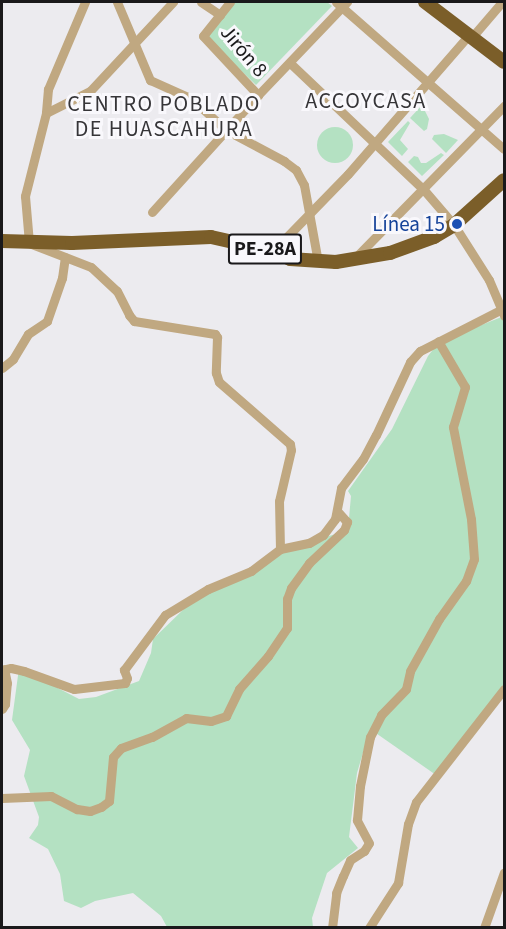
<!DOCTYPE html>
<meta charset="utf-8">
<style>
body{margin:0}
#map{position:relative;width:506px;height:929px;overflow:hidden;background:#ecebef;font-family:"Source Sans 3",sans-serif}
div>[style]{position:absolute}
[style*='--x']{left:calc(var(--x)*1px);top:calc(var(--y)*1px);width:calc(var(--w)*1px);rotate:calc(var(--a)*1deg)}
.green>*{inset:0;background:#b4e1c2}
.round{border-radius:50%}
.minor>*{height:9px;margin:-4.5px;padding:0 4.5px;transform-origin:4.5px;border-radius:4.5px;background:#c0a881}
.highway>*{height:14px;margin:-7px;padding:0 7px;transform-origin:7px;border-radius:7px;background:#7b5e29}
.dots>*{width:16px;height:16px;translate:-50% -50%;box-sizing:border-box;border:3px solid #f9f8fc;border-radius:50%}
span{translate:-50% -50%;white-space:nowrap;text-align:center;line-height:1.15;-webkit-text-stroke:6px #f9f8fc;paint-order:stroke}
.shield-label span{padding:2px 4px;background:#f9f8fc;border:2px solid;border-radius:4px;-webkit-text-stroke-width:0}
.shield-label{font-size:20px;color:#1a191b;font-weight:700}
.street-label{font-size:21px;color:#1a191b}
.transit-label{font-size:21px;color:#164399}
.right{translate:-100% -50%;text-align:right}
.neighbourhood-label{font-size:22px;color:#363538;letter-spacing:1.5px}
.frame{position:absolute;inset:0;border:3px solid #1a191b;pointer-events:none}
</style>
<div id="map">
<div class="green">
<i style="clip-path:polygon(232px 2px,327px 2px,332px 6px,256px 85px,205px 36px)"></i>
<i style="clip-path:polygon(422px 105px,429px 119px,427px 129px,424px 131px,410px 118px)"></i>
<i style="clip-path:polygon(408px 121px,410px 123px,400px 140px,408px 149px,402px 156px,388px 142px)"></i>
<i class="round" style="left:317px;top:127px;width:36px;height:36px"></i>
<i style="clip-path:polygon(444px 134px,458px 140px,446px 153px,432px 139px,434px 135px)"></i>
<i style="clip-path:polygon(441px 153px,444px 155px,422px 176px,408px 162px,414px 156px,418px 157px,421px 163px,426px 163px)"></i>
<i style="clip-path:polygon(504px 316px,504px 696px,499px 696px,436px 775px,370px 729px,357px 773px,349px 837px,358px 848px,327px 873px,312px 918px,313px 927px,167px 927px,161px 916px,133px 893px,95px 901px,81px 908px,64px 901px,60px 874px,48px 849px,29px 838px,38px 825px,39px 817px,24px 776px,30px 750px,12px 720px,19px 668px,79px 699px,96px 697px,139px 681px,151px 653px,153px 639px,188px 605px,286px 548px,336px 534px,349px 518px,351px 496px,348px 491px,392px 429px,428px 356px,439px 342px)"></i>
</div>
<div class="minor">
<i style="--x:85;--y:2;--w:95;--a:113"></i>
<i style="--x:48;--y:89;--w:24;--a:95"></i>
<i style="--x:46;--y:113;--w:86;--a:104.2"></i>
<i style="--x:25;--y:196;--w:47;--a:85.1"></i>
<i style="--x:29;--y:243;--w:66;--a:21.2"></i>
<i style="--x:91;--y:267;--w:35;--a:43"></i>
<i style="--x:117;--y:291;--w:27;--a:63"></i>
<i style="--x:129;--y:315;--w:8;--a:50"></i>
<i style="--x:134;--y:321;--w:82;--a:9.1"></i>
<i style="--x:215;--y:334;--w:4;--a:56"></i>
<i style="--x:217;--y:337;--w:36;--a:92"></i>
<i style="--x:216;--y:373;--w:9;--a:72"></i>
<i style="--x:219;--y:382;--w:94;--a:41.1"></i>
<i style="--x:290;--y:444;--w:6;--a:81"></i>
<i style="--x:291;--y:450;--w:52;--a:103.2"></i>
<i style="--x:279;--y:501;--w:48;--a:88.8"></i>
<i style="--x:117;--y:2;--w:85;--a:67.1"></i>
<i style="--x:150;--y:80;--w:46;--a:24.3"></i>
<i style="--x:192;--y:99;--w:46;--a:42.4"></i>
<i style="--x:226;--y:130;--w:66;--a:28.1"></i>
<i style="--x:284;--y:161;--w:15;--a:37"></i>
<i style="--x:296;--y:170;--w:17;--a:62"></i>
<i style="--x:304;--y:185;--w:78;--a:79.7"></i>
<i style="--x:201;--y:2;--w:23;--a:34"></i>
<i style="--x:230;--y:2;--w:43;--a:128.5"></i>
<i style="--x:203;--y:36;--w:81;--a:47"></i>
<i style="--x:336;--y:2;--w:223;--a:41.2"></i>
<i style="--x:472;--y:37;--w:46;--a:-49.4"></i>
<i style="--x:290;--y:63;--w:185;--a:43.5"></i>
<i style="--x:424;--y:190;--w:46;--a:49.4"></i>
<i style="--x:454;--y:225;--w:65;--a:57.5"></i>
<i style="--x:489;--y:280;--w:39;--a:67"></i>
<i style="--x:46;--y:113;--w:49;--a:-26.6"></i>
<i style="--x:90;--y:91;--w:122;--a:-47"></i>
<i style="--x:152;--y:212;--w:158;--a:-47.8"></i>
<i style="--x:258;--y:95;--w:129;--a:-46.3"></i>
<i style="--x:273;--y:251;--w:107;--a:-45.8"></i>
<i style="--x:348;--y:174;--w:184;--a:-49"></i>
<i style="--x:355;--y:258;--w:213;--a:-45.6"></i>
<i style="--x:2;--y:368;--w:14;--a:-39"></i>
<i style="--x:13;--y:359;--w:29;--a:-59"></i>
<i style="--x:28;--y:334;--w:23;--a:-34"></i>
<i style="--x:47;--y:321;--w:46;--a:-70.8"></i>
<i style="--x:62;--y:278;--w:21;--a:-82"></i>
<i style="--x:2;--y:670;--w:9;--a:-13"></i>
<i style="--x:11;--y:668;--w:13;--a:13"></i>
<i style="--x:24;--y:671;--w:53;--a:19.8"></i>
<i style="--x:74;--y:689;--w:51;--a:-6.7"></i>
<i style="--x:125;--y:683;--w:5;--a:-68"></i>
<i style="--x:127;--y:678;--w:9;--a:-111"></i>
<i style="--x:124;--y:670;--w:69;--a:-53.3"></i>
<i style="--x:165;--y:615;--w:50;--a:-31.2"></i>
<i style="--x:208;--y:589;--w:47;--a:-22.7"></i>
<i style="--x:251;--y:571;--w:36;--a:-37"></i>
<i style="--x:280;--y:549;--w:30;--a:-12"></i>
<i style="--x:309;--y:543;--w:16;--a:-30"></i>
<i style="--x:323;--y:535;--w:20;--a:-53"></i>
<i style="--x:335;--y:519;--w:32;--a:-79"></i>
<i style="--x:341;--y:488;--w:36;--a:-53"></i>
<i style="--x:363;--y:459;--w:27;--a:-62"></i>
<i style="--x:376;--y:435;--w:81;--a:-65"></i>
<i style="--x:410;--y:362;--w:15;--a:-48"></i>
<i style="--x:420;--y:351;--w:94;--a:-27.1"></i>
<i style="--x:2;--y:709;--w:6;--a:-59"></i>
<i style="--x:5;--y:704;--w:21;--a:-85"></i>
<i style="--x:7;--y:683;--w:14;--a:-102"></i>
<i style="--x:2;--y:798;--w:49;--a:-2.3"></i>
<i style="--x:51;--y:796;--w:29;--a:27"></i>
<i style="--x:77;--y:809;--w:13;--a:9"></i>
<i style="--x:90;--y:811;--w:12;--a:-20"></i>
<i style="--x:101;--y:807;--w:10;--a:-37"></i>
<i style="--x:109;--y:801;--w:44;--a:-84.8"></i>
<i style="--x:113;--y:757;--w:12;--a:-48"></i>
<i style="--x:121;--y:748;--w:33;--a:-20"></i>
<i style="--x:152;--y:737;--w:39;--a:-29"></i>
<i style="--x:186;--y:718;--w:25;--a:7"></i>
<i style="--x:211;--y:721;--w:16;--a:-18"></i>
<i style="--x:226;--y:716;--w:30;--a:-64"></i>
<i style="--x:239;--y:689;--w:44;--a:-48.7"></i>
<i style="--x:268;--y:656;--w:34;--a:-56"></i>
<i style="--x:287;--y:628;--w:29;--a:-90"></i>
<i style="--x:287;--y:599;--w:12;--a:-70"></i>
<i style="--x:291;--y:588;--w:31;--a:-54"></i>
<i style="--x:309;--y:563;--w:48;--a:-43.3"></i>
<i style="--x:344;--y:530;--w:9;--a:-69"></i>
<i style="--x:347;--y:522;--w:13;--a:-132"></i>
<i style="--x:332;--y:928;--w:35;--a:-83"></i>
<i style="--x:336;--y:893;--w:18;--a:-68"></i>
<i style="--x:343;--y:876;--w:17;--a:-66"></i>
<i style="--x:350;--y:860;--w:17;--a:-33"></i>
<i style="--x:364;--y:851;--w:9;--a:-58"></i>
<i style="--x:369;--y:843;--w:26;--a:-118"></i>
<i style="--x:357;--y:820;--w:34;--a:-85"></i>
<i style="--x:360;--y:786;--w:50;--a:-78.5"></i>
<i style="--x:370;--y:737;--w:25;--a:-63"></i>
<i style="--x:381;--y:715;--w:36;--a:-46"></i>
<i style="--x:406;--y:689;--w:18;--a:-77"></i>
<i style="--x:410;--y:671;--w:60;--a:-60.9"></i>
<i style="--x:439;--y:619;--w:47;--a:-54.6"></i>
<i style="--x:466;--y:581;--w:23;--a:-70"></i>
<i style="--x:474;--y:559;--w:40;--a:-94.3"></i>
<i style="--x:471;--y:519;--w:94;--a:-101.1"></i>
<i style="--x:453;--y:427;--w:42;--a:-73.3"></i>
<i style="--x:465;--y:387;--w:53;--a:-120.4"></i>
<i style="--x:369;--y:928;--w:54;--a:-57.2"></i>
<i style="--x:398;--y:883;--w:60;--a:-80.4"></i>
<i style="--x:408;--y:824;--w:23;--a:-70"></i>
<i style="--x:416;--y:802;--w:143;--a:-52.1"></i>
<i style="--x:484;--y:928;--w:59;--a:-70.3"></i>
</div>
<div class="highway">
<i style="--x:425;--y:2;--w:99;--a:37.2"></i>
<i style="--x:2;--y:241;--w:70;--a:1.6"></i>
<i style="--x:72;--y:243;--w:139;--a:-2.5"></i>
<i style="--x:211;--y:237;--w:64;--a:12.7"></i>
<i style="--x:273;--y:251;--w:19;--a:25"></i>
<i style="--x:290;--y:259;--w:46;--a:3.7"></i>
<i style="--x:336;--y:262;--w:55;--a:-9.5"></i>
<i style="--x:390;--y:253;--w:47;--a:-20"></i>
<i style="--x:434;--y:237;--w:23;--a:-31"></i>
<i style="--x:454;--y:225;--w:67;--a:-42"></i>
</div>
<div class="dots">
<i style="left:457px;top:224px;background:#1a4fb4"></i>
</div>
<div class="shield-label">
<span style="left:265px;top:249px">PE-28A</span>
</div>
<div class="street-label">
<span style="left:244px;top:51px;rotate:50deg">Jirón 8</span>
</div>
<div class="transit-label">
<span class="right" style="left:445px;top:224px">Línea 15</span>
</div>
<div class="neighbourhood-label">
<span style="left:366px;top:102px">ACCOYCASA</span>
<span style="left:164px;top:117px">CENTRO POBLADO<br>DE HUASCAHURA</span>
</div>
<div class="frame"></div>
</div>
